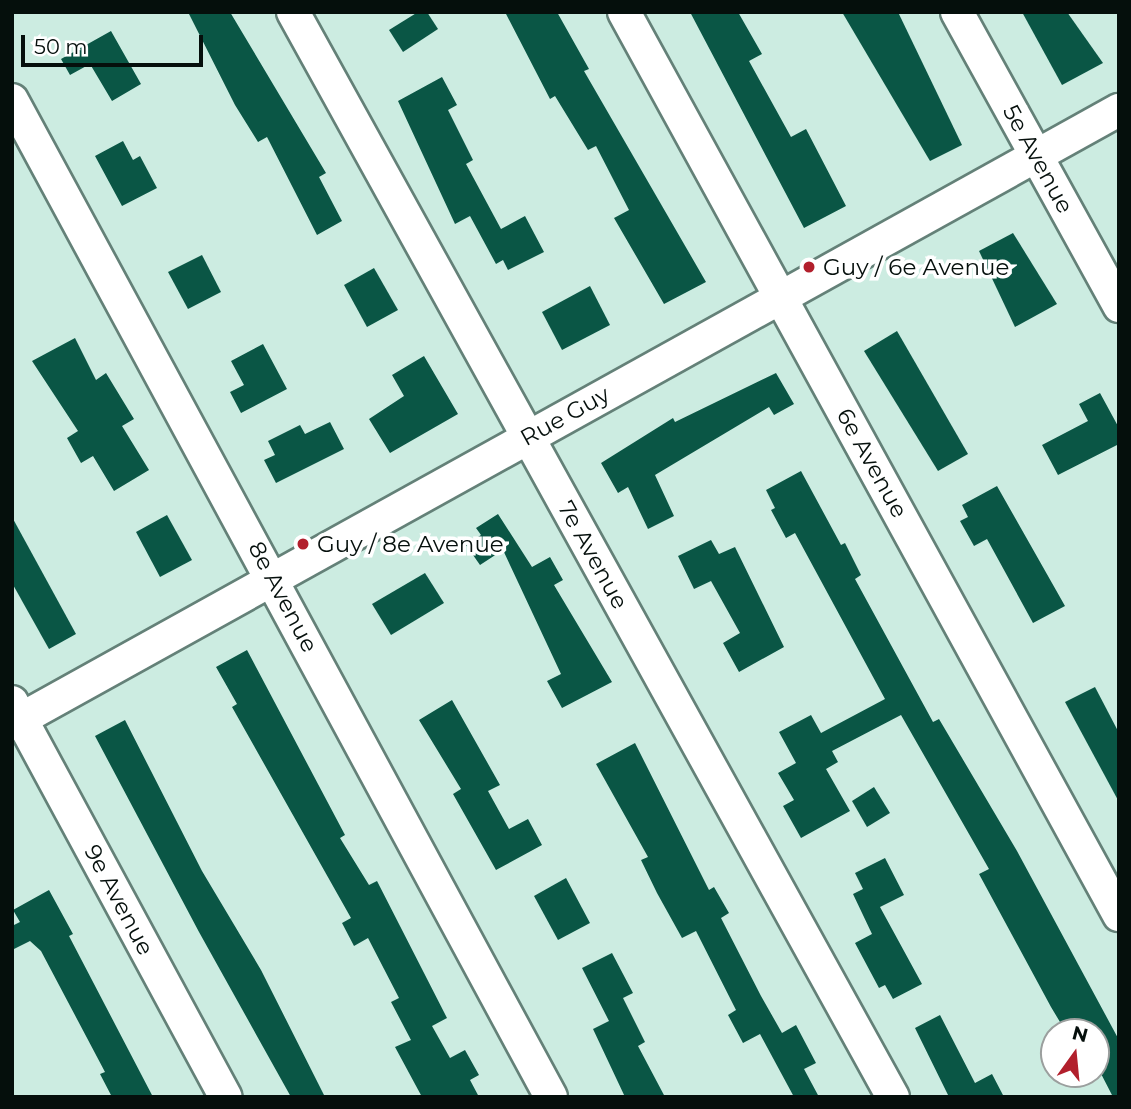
<!DOCTYPE html>
<style>
body{margin:0}
#map{position:relative;width:1131px;height:1109px;overflow:hidden;background:#ccece1;font-family:Montserrat,sans-serif}
div>[style]{position:absolute}
[style*='--x']{left:calc(var(--x)*1px);top:calc(var(--y)*1px);width:calc(var(--w)*1px);rotate:calc(var(--a)*1deg)}
.building>*{inset:0;background:#0a5645}
.roads{filter:drop-shadow(2px 0 #648178) drop-shadow(-2px 0 #648178) drop-shadow(0 2px #648178) drop-shadow(0 -2px #648178)}
.minor>*{height:32px;margin:-16px;padding:0 16px;transform-origin:16px;border-radius:16px;background:#fff}
.dots>*{width:19px;height:19px;translate:-50% -50%;box-sizing:border-box;border:4px solid #fff;border-radius:50%}
span{translate:-50% -50%;white-space:nowrap;text-align:center;line-height:1.15;-webkit-text-stroke:7px #fff;paint-order:stroke}
.street-label{font-size:23px;color:#050f0c}
.poi-label{font-size:23px;color:#050f0c}
.left{translate:0 -50%;text-align:left}
.frame{position:absolute;inset:0;border:14px solid #050f0c;pointer-events:none}
.north{position:absolute;left:1040px;top:1018px;width:70px;height:70px;box-sizing:border-box;background:#fff;border:2px solid #9b9f9e;border-radius:50%;rotate:15deg;font-size:19px;font-weight:700;line-height:28px;text-align:center;color:#050f0c}
.north::after{content:'';display:block;margin:auto;width:24px;height:32px;background:#b21f2c;clip-path:polygon(50% 0,100% 100%,50% 72%,0 100%)}
.scale{position:absolute;left:21px;top:35px;width:182px;height:32px;box-sizing:border-box;border:4px solid #050f0c;border-top:0;padding-left:9px;font-size:21px;line-height:24px;white-space:nowrap;color:#050f0c;-webkit-text-stroke:5px #fff;paint-order:stroke}
</style>
<div id="map">
<div class="building">
<i style="clip-path:polygon(188px 12px,230px 12px,326px 173px,319px 177px,342px 221px,317px 235px,267px 137px,258px 142px,235px 105px)"></i>
<i style="clip-path:polygon(418px 12px,427px 12px,438px 29px,403px 52px,389px 30px)"></i>
<i style="clip-path:polygon(505px 12px,557px 12px,589px 69px,584px 71px,706px 282px,664px 304px,614px 218px,629px 210px,596px 146px,588px 150px,555px 96px,550px 99px)"></i>
<i style="clip-path:polygon(690px 12px,738px 12px,762px 54px,749px 61px,791px 137px,806px 129px,846px 206px,804px 228px)"></i>
<i style="clip-path:polygon(842px 12px,898px 12px,962px 145px,930px 161px)"></i>
<i style="clip-path:polygon(1022px 12px,1067px 12px,1103px 63px,1062px 85px)"></i>
<i style="clip-path:polygon(111px 31px,141px 84px,112px 101px,90px 64px,70px 75px,61px 59px)"></i>
<i style="clip-path:polygon(442px 77px,457px 105px,448px 110px,473px 160px,466px 164px,501px 229px,525px 216px,544px 252px,508px 270px,503px 260px,496px 264px,470px 216px,455px 224px,398px 101px)"></i>
<i style="clip-path:polygon(123px 141px,133px 160px,140px 156px,157px 188px,122px 206px,95px 156px)"></i>
<i style="clip-path:polygon(1013px 233px,1057px 304px,1015px 327px,979px 251px)"></i>
<i style="clip-path:polygon(202px 255px,221px 292px,188px 309px,168px 272px)"></i>
<i style="clip-path:polygon(374px 268px,398px 310px,367px 327px,344px 285px)"></i>
<i style="clip-path:polygon(590px 286px,610px 325px,562px 350px,542px 312px)"></i>
<i style="clip-path:polygon(897px 331px,968px 454px,938px 471px,864px 351px)"></i>
<i style="clip-path:polygon(75px 338px,96px 380px,106px 373px,134px 419px,122px 426px,149px 470px,114px 491px,93px 456px,81px 463px,67px 438px,78px 431px,32px 361px)"></i>
<i style="clip-path:polygon(263px 344px,287px 389px,241px 413px,230px 392px,244px 385px,231px 361px)"></i>
<i style="clip-path:polygon(424px 356px,458px 414px,390px 453px,369px 419px,404px 396px,392px 375px)"></i>
<i style="clip-path:polygon(776px 373px,794px 404px,774px 415px,769px 407px,655px 475px,674px 516px,648px 529px,628px 487px,618px 493px,601px 463px,673px 418px,675px 422px)"></i>
<i style="clip-path:polygon(1100px 393px,1119px 428px,1119px 444px,1058px 475px,1042px 445px,1088px 421px,1079px 404px)"></i>
<i style="clip-path:polygon(330px 422px,344px 449px,276px 483px,264px 460px,275px 455px,268px 441px,300px 425px,305px 434px)"></i>
<i style="clip-path:polygon(801px 471px,841px 545px,845px 543px,861px 575px,855px 579px,933px 722px,939px 719px,1017px 851px,1119px 1040px,1119px 1097px,1113px 1097px,1096px 1064px,1096px 1032px,1066px 1032px,1051px 1007px,979px 874px,989px 869px,901px 715px,832px 751px,838px 762px,826px 769px,850px 811px,801px 838px,783px 806px,794px 800px,778px 773px,796px 763px,779px 732px,811px 715px,821px 733px,885px 699px,795px 533px,786px 538px,771px 510px,775px 508px,766px 490px)"></i>
<i style="clip-path:polygon(997px 486px,1065px 606px,1033px 623px,987px 539px,974px 546px,960px 521px,968px 517px,962px 505px)"></i>
<i style="clip-path:polygon(498px 514px,532px 567px,550px 557px,563px 580px,554px 585px,612px 682px,562px 708px,547px 681px,561px 674px,503px 550px,480px 565px,466px 545px,481px 535px,476px 528px)"></i>
<i style="clip-path:polygon(167px 515px,192px 560px,160px 577px,136px 532px)"></i>
<i style="clip-path:polygon(12px 517px,76px 634px,49px 649px,12px 583px)"></i>
<i style="clip-path:polygon(711px 540px,719px 554px,735px 547px,784px 647px,739px 672px,723px 643px,740px 633px,711px 581px,694px 589px,678px 556px)"></i>
<i style="clip-path:polygon(425px 573px,444px 603px,391px 635px,372px 604px)"></i>
<i style="clip-path:polygon(247px 650px,345px 835px,340px 838px,369px 885px,377px 881px,447px 1018px,432px 1026px,450px 1058px,465px 1050px,479px 1075px,470px 1080px,479px 1097px,422px 1097px,395px 1047px,411px 1040px,391px 1002px,399px 998px,368px 938px,354px 946px,342px 923px,351px 918px,232px 707px,237px 704px,216px 667px)"></i>
<i style="clip-path:polygon(1095px 687px,1119px 733px,1119px 802px,1065px 702px)"></i>
<i style="clip-path:polygon(452px 700px,500px 785px,488px 791px,509px 829px,528px 819px,542px 845px,496px 870px,453px 794px,461px 789px,419px 720px)"></i>
<i style="clip-path:polygon(125px 720px,202px 871px,261px 970px,325px 1097px,291px 1097px,199px 932px,95px 736px)"></i>
<i style="clip-path:polygon(635px 743px,709px 890px,714px 887px,729px 913px,721px 918px,761px 996px,782px 1033px,796px 1025px,816px 1063px,804px 1069px,819px 1097px,794px 1097px,760px 1034px,743px 1043px,728px 1015px,736px 1010px,696px 931px,682px 938px,657px 893px,641px 860px,648px 857px,596px 764px)"></i>
<i style="clip-path:polygon(874px 787px,890px 813px,867px 827px,852px 801px)"></i>
<i style="clip-path:polygon(885px 858px,904px 895px,880px 907px,922px 984px,893px 999px,885px 985px,879px 988px,855px 943px,872px 934px,853px 894px,863px 889px,855px 873px)"></i>
<i style="clip-path:polygon(566px 878px,590px 923px,558px 940px,534px 896px)"></i>
<i style="clip-path:polygon(49px 890px,73px 934px,69px 936px,153px 1097px,112px 1097px,100px 1074px,105px 1072px,41px 951px,30px 941px,12px 950px,12px 926px,20px 922px,13px 910px)"></i>
<i style="clip-path:polygon(612px 953px,633px 993px,623px 998px,645px 1042px,638px 1046px,665px 1097px,625px 1097px,593px 1029px,609px 1021px,582px 968px)"></i>
<i style="clip-path:polygon(940px 1015px,975px 1083px,992px 1074px,1004px 1097px,949px 1097px,915px 1028px)"></i>
</div>
<div class="roads">
<div class="minor">
<i style="--x:293;--y:12;--w:1240;--a:61.06"></i>
<i style="--x:624;--y:12;--w:1030;--a:61.27"></i>
<i style="--x:957;--y:12;--w:336;--a:61.1"></i>
<i style="--x:12;--y:100;--w:1133;--a:61.6"></i>
<i style="--x:12;--y:702;--w:449;--a:61.6"></i>
<i style="--x:12;--y:724;--w:1266;--a:-29.02"></i>
</div>
</div>
<div class="dots">
<i style="left:809px;top:267px;background:#b21f2c"></i>
<i style="left:303px;top:544px;background:#b21f2c"></i>
</div>
<div class="street-label">
<span style="left:1038px;top:159px;rotate:61deg">5e Avenue</span>
<span style="left:565px;top:416px;rotate:-29deg">Rue Guy</span>
<span style="left:872px;top:463px;rotate:61deg">6e Avenue</span>
<span style="left:593px;top:555px;rotate:61deg">7e Avenue</span>
<span style="left:283px;top:597px;rotate:62deg">8e Avenue</span>
<span style="left:119px;top:900px;rotate:62deg">9e Avenue</span>
</div>
<div class="poi-label">
<span class="left" style="left:823px;top:267px">Guy / 6e Avenue</span>
<span class="left" style="left:317px;top:544px">Guy / 8e Avenue</span>
</div>
<div class="frame"></div>
<div class="north">N</div>
<div class="scale">50 m</div>
</div>
